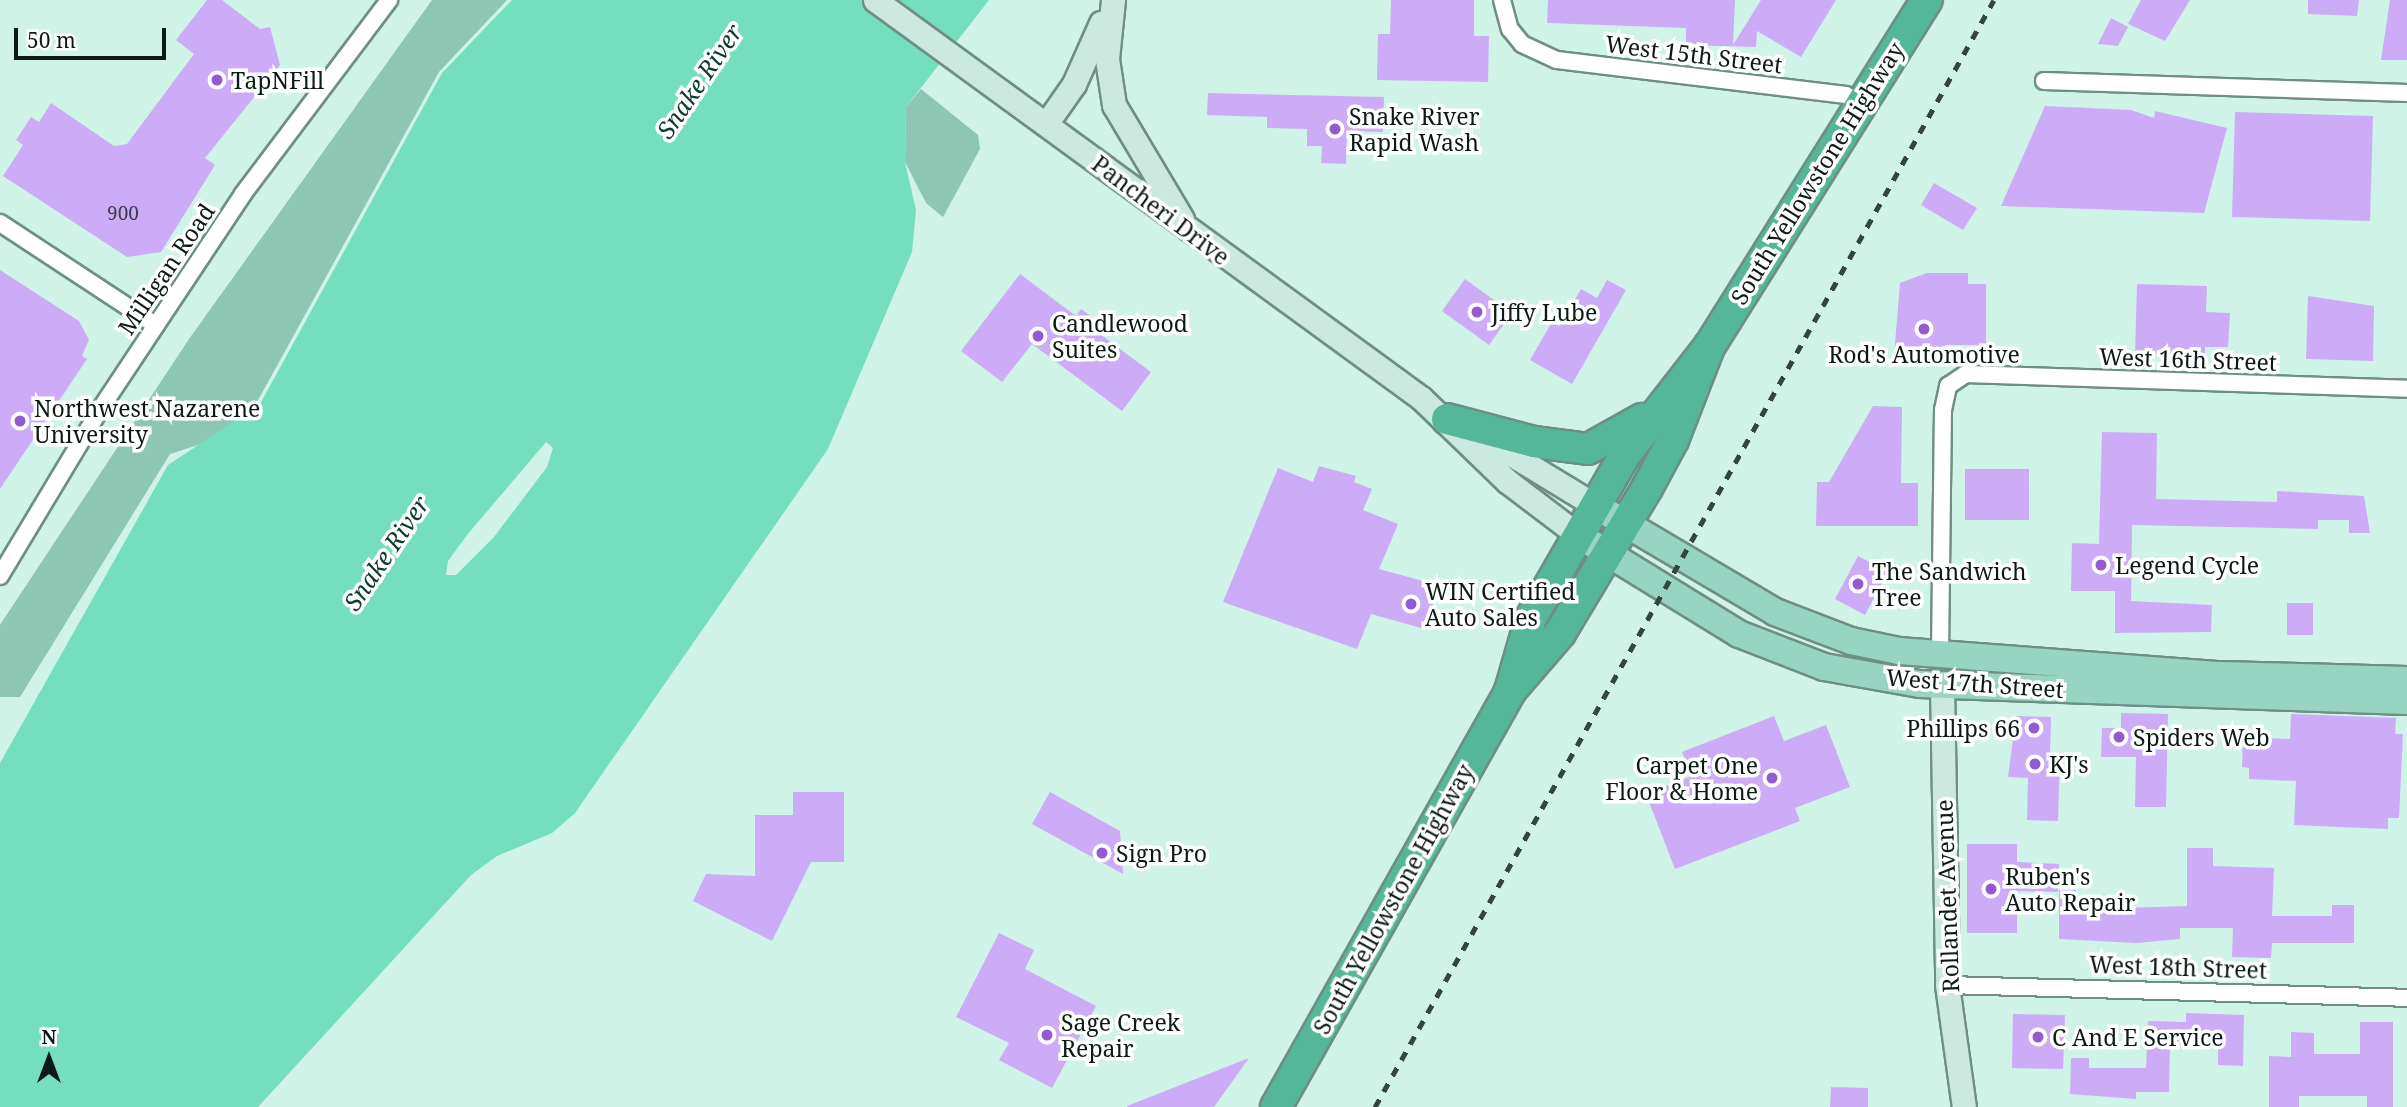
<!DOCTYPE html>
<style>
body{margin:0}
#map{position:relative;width:2407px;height:1107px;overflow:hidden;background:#cff3e6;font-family:"Noto Serif",serif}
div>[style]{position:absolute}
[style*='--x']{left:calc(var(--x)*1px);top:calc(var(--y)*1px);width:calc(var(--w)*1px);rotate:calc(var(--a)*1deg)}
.green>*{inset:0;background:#8dc6b2}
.water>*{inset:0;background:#75debe}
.building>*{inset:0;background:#cdacf7}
.roads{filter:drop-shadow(2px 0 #6e8f83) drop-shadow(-2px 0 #6e8f83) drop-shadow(0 2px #6e8f83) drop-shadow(0 -2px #6e8f83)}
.street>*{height:16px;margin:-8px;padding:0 8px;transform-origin:8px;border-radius:8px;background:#fff}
.secondary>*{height:23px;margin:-11.5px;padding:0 11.5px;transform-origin:11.5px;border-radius:11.5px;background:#cce9e0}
.primary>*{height:26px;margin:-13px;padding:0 13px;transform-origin:13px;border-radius:13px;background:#98d4c2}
.highway>*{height:30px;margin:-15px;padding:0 15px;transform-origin:15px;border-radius:15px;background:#54b799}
.rail>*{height:5px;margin-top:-2.5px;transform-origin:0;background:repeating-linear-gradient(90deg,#32453e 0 9px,transparent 0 18px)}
.dots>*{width:19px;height:19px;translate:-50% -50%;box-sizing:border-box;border:4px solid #fff;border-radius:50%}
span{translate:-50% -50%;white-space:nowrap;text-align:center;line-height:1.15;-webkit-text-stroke:7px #fff;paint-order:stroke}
.number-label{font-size:19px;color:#3c3e4e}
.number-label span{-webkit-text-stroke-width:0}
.street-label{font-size:23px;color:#0c1a15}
.poi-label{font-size:23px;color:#0c1a15}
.left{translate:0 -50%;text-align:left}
.right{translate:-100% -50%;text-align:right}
.water-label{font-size:24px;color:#0b3c2f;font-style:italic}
.north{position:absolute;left:14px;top:1023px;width:70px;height:70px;-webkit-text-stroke:5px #fff;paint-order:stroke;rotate:0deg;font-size:19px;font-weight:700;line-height:28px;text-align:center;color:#0c1a15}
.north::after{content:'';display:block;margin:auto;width:24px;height:32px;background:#0c1a15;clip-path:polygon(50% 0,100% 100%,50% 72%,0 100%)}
.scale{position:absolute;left:14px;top:28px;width:152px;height:32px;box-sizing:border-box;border:4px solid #0c1a15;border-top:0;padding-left:9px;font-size:21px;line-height:24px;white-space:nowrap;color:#0c1a15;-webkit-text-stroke:5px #fff;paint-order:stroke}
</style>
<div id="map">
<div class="green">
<i style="clip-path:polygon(432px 0,507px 0,439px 72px,257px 402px,226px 436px,170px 454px,20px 697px,0 697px,0 625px,189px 339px)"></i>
<i style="clip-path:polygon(921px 89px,978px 135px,980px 149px,943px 217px,926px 203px,905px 162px,906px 107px)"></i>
</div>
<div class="water">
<i style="clip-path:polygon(evenodd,512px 0,989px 0,906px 107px,905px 162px,916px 210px,912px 252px,828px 449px,575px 813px,552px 833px,497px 856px,471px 875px,258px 1107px,0 1107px,0 763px,168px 465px,260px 404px,442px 73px,512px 0,546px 442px,553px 448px,547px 467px,494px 537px,456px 575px,446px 575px,448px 561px,467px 535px,546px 442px)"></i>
</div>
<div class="building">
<i style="clip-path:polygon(207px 0,222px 0,260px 29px,270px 27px,280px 65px,205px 158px,215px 165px,161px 252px,127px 257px,3px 176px,23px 145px,16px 140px,31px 117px,39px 122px,51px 103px,114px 146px,127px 144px,194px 54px,176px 40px)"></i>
<i style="clip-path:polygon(1391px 0,1474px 0,1474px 36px,1489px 36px,1488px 82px,1377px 80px,1378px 34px,1390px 34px)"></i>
<i style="clip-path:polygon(1548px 0,1735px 0,1733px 45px,1761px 0,1836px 0,1801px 57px,1757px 31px,1756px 47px,1686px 45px,1686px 28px,1547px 23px)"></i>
<i style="clip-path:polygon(2141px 0,2190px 0,2165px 41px,2128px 24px)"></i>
<i style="clip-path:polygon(2308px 0,2359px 0,2357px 16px,2308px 14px)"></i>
<i style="clip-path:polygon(2390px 0,2407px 0,2407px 60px,2381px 60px)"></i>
<i style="clip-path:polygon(2111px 18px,2128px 27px,2118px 46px,2098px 44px)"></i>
<i style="clip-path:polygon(1208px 93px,1384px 97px,1383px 132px,1347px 131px,1346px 164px,1321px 163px,1322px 146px,1307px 146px,1307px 129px,1267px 128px,1267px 117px,1207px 115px)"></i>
<i style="clip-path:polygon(2045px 106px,2131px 110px,2154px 118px,2155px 111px,2227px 128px,2204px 213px,2001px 206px)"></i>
<i style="clip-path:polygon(2235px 112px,2373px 116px,2370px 221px,2232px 217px)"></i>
<i style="clip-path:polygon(1934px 183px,1977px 208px,1963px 230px,1921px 205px)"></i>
<i style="clip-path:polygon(0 270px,79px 321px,89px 340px,82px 356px,87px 359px,0 489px)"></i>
<i style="clip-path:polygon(1927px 273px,1968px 273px,1968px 284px,1986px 284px,1986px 345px,1945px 345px,1945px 356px,1894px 356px,1900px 283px)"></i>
<i style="clip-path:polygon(1020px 274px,1076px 316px,1081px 309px,1099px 322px,1093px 329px,1151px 372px,1122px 411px,1032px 344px,1002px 382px,961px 351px)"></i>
<i style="clip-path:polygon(1465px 279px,1512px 313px,1489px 345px,1442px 311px)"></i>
<i style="clip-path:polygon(1607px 280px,1626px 290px,1572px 384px,1530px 360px,1552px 322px,1560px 326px,1581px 289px,1597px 298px)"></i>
<i style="clip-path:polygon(2137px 284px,2207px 286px,2206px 312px,2230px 313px,2228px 347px,2205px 347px,2205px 355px,2135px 354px)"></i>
<i style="clip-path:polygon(2308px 296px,2374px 306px,2373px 361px,2306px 359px)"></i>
<i style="clip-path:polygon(1873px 406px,1902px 407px,1901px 483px,1918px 483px,1918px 526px,1816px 526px,1817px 482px,1829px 482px)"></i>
<i style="clip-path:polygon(2102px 432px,2157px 433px,2156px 499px,2277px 502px,2277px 491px,2364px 496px,2370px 533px,2349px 533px,2349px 520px,2318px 520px,2318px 529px,2132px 525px,2131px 601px,2212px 605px,2211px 632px,2115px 633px,2115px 591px,2071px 591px,2072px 543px,2099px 544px)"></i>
<i style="clip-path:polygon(1319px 466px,1356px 476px,1354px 482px,1372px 489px,1363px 510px,1398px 524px,1379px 569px,1423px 581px,1434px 608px,1428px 630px,1371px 614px,1357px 649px,1223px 602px,1278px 468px,1313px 482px)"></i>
<i style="clip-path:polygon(1965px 469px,2029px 469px,2029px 520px,1965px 520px)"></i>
<i style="clip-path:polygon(1858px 556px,1888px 572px,1865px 615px,1835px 599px)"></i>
<i style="clip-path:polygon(2287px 603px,2313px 603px,2313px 635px,2287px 635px)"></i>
<i style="clip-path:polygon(2121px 713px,2168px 714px,2166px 807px,2135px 807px,2136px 757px,2101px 757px,2102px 728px,2121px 728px)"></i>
<i style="clip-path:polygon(2291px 714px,2396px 718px,2395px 734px,2403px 734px,2399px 818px,2388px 818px,2388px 829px,2294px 825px,2296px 781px,2249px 779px,2249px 768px,2242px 767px,2243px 737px,2290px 739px)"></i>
<i style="clip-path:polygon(1774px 716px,1784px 741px,1826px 725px,1850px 787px,1795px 808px,1800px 821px,1675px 869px,1646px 794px,1692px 776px,1682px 752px)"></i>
<i style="clip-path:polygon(2016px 716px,2051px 717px,2050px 754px,2060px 754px,2058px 821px,2027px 820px,2028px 778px,2008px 777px)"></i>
<i style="clip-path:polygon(793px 792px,844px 792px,844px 862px,811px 862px,772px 941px,693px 901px,706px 874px,755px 876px,755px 815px,793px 815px)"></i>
<i style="clip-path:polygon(1050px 792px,1120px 831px,1123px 874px,1032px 824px)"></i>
<i style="clip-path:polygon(1967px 844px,2017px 844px,2017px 862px,2059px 864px,2058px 892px,2017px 891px,2017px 933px,1967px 933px)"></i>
<i style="clip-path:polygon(2187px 848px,2213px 848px,2213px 866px,2274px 868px,2272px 916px,2332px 916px,2332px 905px,2354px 905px,2354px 943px,2272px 943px,2271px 958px,2232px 957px,2233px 928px,2180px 928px,2180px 939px,2136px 943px,2059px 939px,2059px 890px,2076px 890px,2076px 901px,2091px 901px,2091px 909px,2187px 906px)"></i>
<i style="clip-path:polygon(999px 933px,1034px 950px,1025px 969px,1096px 1006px,1052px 1088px,999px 1060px,1009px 1043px,956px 1017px)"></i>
<i style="clip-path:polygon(2186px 1013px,2244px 1015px,2243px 1066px,2218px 1065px,2218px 1046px,2170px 1044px,2169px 1092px,2136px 1092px,2136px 1099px,2070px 1094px,2071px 1058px,2089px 1058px,2089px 1068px,2146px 1068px,2148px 1021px,2186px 1022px)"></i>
<i style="clip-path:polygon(2013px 1014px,2065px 1015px,2063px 1069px,2012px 1068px)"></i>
<i style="clip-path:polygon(2360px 1022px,2393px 1022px,2393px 1107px,2367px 1107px,2367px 1096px,2299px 1096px,2299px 1107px,2269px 1107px,2269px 1056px,2291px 1057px,2291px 1032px,2314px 1033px,2314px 1054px,2360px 1054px)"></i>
<i style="clip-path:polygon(1249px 1058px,1214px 1107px,1127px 1107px,1127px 1106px)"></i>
<i style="clip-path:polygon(1831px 1087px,1868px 1088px,1868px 1107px,1830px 1107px)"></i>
</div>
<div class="roads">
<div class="street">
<i style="--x:1502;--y:0;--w:30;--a:75"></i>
<i style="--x:1510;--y:29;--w:19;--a:51"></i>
<i style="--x:1522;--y:44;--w:38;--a:25"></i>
<i style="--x:1557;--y:60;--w:291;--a:6.9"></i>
<i style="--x:1846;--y:95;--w:17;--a:31"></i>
<i style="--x:2044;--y:81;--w:363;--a:1.9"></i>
<i style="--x:0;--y:223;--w:186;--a:33.3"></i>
<i style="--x:0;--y:576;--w:192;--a:-59"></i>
<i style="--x:99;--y:411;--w:260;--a:-56.4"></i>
<i style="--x:243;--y:194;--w:243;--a:-53"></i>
<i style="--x:1940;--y:654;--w:244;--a:-89.3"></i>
<i style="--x:1943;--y:410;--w:25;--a:-78"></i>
<i style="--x:1948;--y:386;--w:22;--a:-34"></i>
<i style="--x:1966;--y:374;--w:441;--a:1.9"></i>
<i style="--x:1947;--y:985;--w:460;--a:1.6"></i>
</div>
<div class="secondary">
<i style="--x:875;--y:0;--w:676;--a:36.09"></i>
<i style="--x:1421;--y:398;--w:120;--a:44"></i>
<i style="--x:1507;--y:481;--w:89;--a:37.3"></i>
<i style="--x:1113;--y:0;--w:59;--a:95.8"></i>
<i style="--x:1107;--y:59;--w:47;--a:81.3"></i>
<i style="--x:1114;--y:105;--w:133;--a:59.2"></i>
<i style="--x:1046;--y:124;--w:49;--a:-55"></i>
<i style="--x:1074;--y:84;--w:67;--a:-66.1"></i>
<i style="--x:1481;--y:436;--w:135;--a:31.3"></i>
<i style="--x:1942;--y:684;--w:301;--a:89"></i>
<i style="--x:1947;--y:985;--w:123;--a:82.1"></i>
</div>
<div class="primary">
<i style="--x:1596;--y:506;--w:208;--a:30.6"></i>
<i style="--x:1775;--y:612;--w:81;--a:20.9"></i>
<i style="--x:1851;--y:641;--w:49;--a:11.8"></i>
<i style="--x:1899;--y:651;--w:322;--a:4.3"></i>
<i style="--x:2220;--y:675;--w:187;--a:1.5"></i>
<i style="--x:1578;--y:535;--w:189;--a:31.6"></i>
<i style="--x:1739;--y:634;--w:91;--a:21.2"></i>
<i style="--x:1824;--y:667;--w:97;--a:10.1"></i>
<i style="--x:1919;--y:684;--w:488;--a:2"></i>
</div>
<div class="highway">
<i style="--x:1447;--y:419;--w:90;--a:14.8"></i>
<i style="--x:1534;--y:442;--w:54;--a:7.4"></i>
<i style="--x:1588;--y:449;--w:62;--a:-29.1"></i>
<i style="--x:1510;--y:691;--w:76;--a:-74"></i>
<i style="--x:1531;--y:618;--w:187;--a:-60.1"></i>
<i style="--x:1624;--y:456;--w:138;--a:-52.1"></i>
<i style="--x:1709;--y:347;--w:410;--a:-57.9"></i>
<i style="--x:1276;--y:1107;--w:477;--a:-60.6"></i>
<i style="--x:1510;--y:691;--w:77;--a:-49.2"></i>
<i style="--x:1560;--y:633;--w:169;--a:-59"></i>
<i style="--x:1647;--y:488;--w:55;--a:-61.6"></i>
<i style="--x:1673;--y:440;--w:100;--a:-68.8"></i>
</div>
</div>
<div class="rail">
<i style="--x:1375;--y:1107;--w:1268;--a:-60.79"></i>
</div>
<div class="dots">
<i style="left:217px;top:80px;background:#945ad2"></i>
<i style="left:1335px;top:129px;background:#945ad2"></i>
<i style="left:1477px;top:312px;background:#945ad2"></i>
<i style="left:1924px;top:329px;background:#945ad2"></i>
<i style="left:1038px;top:336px;background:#945ad2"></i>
<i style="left:20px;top:421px;background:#945ad2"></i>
<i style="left:2101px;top:565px;background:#945ad2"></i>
<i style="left:1858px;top:584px;background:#945ad2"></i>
<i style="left:1411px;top:604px;background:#945ad2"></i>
<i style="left:2034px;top:728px;background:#945ad2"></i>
<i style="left:2119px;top:737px;background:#945ad2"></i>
<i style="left:2035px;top:764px;background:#945ad2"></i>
<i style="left:1772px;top:778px;background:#945ad2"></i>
<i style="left:1102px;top:853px;background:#945ad2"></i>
<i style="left:1991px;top:889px;background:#945ad2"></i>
<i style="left:1047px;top:1035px;background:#945ad2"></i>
<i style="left:2038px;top:1037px;background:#945ad2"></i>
</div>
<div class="number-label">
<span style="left:123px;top:214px">900</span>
</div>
<div class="street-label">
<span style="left:1694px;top:54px;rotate:7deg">West 15th Street</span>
<span style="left:1817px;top:173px;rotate:-58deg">South Yellowstone Highway</span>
<span style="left:1161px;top:210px;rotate:37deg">Pancheri Drive</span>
<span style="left:166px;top:269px;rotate:-56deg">Milligan Road</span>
<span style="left:2188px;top:359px;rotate:2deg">West 16th Street</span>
<span style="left:1975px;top:683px;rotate:4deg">West 17th Street</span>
<span style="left:1947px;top:896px;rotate:-92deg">Rollandet Avenue</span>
<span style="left:1393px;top:899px;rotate:-61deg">South Yellowstone Highway</span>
<span style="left:2178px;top:967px;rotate:2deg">West 18th Street</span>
</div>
<div class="poi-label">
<span class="left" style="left:231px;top:80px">TapNFill</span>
<span class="left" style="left:1349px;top:129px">Snake River<br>Rapid Wash</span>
<span class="left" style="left:1491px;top:312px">Jiffy Lube</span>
<span class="left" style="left:1052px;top:336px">Candlewood<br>Suites</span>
<span style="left:1924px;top:354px">Rod's Automotive</span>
<span class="left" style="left:34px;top:421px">Northwest Nazarene<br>University</span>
<span class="left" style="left:2115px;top:565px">Legend Cycle</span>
<span class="left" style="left:1872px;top:584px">The Sandwich<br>Tree</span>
<span class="left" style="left:1425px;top:604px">WIN Certified<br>Auto Sales</span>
<span class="right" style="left:2020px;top:728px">Phillips 66</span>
<span class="left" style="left:2133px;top:737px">Spiders Web</span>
<span class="left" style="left:2049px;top:764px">KJ's</span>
<span class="right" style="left:1758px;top:778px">Carpet One<br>Floor &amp; Home</span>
<span class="left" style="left:1116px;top:853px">Sign Pro</span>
<span class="left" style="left:2005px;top:889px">Ruben's<br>Auto Repair</span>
<span class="left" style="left:1061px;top:1035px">Sage Creek<br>Repair</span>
<span class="left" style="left:2052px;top:1037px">C And E Service</span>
</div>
<div class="water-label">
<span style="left:699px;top:81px;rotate:-56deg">Snake River</span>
<span style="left:386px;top:553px;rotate:-56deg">Snake River</span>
</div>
<div class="north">N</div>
<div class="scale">50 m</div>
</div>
